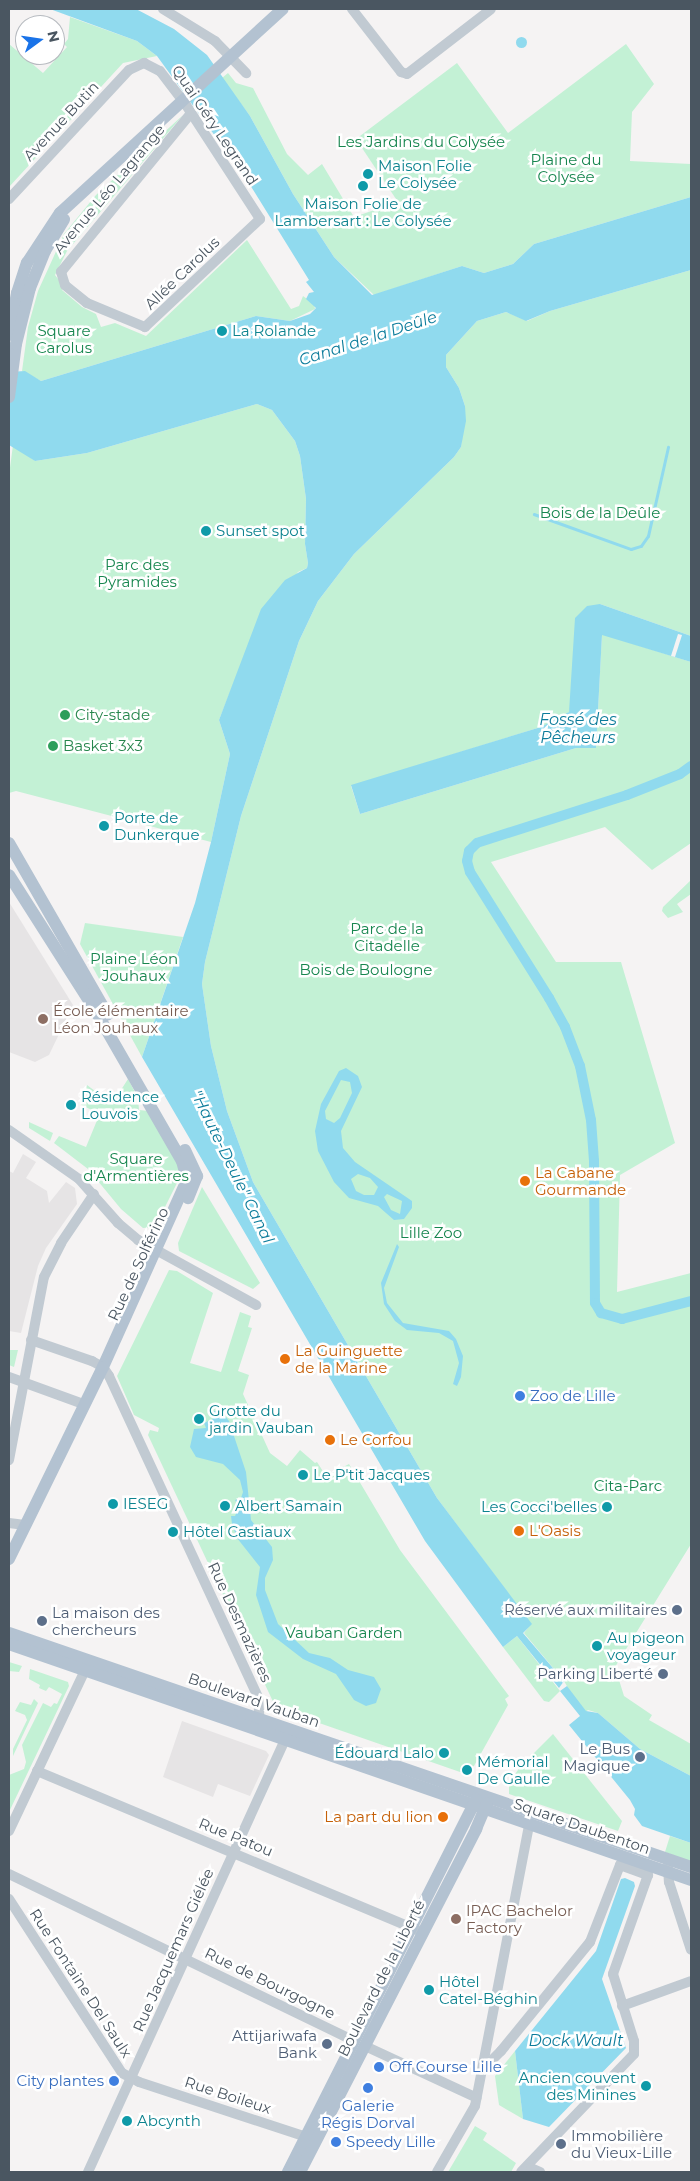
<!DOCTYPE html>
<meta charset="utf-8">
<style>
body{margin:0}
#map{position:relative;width:700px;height:2181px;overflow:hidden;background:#f5f3f3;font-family:Montserrat,sans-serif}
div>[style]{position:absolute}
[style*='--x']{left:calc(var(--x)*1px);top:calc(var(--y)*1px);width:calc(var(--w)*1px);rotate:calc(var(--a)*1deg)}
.education>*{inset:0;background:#e6e4e5}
.green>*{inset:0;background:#c3f1d5}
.water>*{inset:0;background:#90daee}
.round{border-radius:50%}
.pier>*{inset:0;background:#f5f3f3}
.stream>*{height:2.5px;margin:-1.25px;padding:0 1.25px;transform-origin:1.25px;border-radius:1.25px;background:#90daee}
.canal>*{height:10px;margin:-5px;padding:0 5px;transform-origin:5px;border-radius:5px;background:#90daee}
.minor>*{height:10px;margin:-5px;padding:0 5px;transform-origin:5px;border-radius:5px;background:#c1cad2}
.major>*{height:12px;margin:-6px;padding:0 6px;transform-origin:6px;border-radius:6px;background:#b3c2d1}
.dots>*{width:14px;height:14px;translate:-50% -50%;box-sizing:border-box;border:2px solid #fff;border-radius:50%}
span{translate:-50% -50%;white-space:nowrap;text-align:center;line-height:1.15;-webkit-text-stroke:5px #fff;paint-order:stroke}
.street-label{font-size:15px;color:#4a5661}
.park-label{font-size:15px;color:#17864f}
.culture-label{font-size:15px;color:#0d838f}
.left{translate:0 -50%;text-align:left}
.right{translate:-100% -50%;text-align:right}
.leisure-label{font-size:15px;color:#27864d}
.education-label{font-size:15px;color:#785e54}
.food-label{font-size:15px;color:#c56008}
.shop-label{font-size:15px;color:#366cbe}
.service-label{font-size:15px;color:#4e5e75}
.water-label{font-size:16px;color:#0c7c9b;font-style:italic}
.frame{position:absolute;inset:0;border:10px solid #4a5661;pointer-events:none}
.north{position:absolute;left:15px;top:15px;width:50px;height:50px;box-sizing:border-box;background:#fff;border:1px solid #b7bbc0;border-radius:50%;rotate:76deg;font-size:14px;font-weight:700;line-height:20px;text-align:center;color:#4a5661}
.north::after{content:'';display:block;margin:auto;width:18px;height:22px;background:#1a73e8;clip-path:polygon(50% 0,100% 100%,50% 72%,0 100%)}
</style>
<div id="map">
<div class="education">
<i style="clip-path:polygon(9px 902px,73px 1005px,49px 1055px,35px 1062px,9px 1052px)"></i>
<i style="clip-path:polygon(23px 1154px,36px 1162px,26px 1178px,47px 1191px,49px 1203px,66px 1182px,75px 1188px,77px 1204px,46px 1248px,38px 1266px,21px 1333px,9px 1331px,9px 1171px,13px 1173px)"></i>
<i style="clip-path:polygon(182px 1721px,266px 1751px,269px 1755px,250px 1796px,218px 1784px,213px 1797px,163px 1777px)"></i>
</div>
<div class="green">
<i style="clip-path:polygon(70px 17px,137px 41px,157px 56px,123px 63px,9px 187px,9px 44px,43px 73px,67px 47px,64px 44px,68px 39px)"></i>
<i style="clip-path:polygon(626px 44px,654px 84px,632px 112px,630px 161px,691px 164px,691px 197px,534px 244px,513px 264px,500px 268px,484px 273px,462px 266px,374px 295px,334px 257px,293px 194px,250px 116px,222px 78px,228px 73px,236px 83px,253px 88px,287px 154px,308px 175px,322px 164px,354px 217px,398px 202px,356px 139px,457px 63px,508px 133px)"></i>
<i style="clip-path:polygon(183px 115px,67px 251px,55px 275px,62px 284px,62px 290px,82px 307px,96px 314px,101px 327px,115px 323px,146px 336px,247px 240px,291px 309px,299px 306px,303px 296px,314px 304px,315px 309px,290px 321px,256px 316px,41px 381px,22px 371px,28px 327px,38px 291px,64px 234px,96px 195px)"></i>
<i style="clip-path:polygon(691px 270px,691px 636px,600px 604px,569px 712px,565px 716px,541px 727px,351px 786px,360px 814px,576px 748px,596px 748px,602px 634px,691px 662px,691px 843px,652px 870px,605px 827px,491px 862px,556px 962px,621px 962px,675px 1143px,620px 1175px,617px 1292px,691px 1273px,691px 1544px,615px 1667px,624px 1696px,652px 1715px,649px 1720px,691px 1744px,691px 1776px,640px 1749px,598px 1713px,588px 1710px,583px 1714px,564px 1681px,524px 1633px,531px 1624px,437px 1498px,253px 1182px,227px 1111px,211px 1046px,202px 984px,205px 962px,241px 816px,299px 641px,318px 601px,354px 554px,454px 457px,461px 447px,465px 406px,459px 388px,446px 367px,446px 355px,477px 321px,506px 312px,527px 321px,550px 311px)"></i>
<i style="clip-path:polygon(257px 404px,272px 410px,295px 441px,300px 456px,306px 499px,305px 544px,308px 563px,307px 568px,298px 572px,248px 647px,219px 720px,230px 754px,211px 842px,16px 791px,9px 793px,9px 475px,13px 445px,35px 461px,87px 453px)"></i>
<i style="clip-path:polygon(691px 880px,691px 894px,677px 904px,683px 912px,668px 918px,662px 911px,663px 907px)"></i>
<i style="clip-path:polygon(85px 923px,183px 937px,142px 1057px,80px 944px)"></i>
<i style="clip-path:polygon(128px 1079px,138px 1098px,139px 1110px,148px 1111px,178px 1163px,181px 1175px,155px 1227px,143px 1228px,121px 1209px,88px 1169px,54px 1143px,59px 1136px,86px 1147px,98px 1118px,90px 1114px,92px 1110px,81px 1105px,87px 1085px,99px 1094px,110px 1097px,119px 1093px)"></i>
<i style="clip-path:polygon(29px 1122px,53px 1133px,50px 1141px,29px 1128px)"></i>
<i style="clip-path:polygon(202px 1187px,260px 1283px,253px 1289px,179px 1251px,178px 1243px)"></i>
<i style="clip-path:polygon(169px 1270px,177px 1271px,213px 1293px,190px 1363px,221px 1372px,240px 1312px,251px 1316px,248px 1327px,252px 1328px,238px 1371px,249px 1375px,243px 1394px,270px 1453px,287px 1466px,300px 1450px,315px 1463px,317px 1462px,326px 1476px,349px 1464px,400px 1550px,509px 1696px,505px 1699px,508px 1705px,474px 1766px,460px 1772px,276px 1708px,148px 1435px,150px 1430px,158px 1432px,159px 1428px,134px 1415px,117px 1376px)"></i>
<i style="clip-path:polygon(9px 1350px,18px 1350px,14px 1367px,9px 1365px)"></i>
<i style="clip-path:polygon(517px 1636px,560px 1691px,549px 1702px,544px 1701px,503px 1647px)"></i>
<i style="clip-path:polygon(9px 1662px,22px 1666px,19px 1672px,9px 1671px)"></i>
<i style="clip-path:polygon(30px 1669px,68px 1682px,69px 1686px,9px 1812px,9px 1775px,24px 1769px,26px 1762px,22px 1745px,43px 1703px,51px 1707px,54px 1703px,57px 1704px,62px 1694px,49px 1687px,46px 1691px,39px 1688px,40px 1685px,29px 1679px)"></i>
<i style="clip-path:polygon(34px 1699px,38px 1703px,13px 1756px,13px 1749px,27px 1720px,25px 1715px,15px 1711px,20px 1702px,31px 1705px)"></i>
<i style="clip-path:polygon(553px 1734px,622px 1821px,618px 1831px,509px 1794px,509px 1783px,520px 1767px)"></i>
<i style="clip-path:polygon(670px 1836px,691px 1843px,691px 1862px,665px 1852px)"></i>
<i style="clip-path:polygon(515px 2051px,523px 2119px,499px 2105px,495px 2076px)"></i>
<i style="clip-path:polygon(475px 2126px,487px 2133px,483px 2140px,516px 2163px,511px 2172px,448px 2172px)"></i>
</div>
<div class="water">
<i style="clip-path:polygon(50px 9px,136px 9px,174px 29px,207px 55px,250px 116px,293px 194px,334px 257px,372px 295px,462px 266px,484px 273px,500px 268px,513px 264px,534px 244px,691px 197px,691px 270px,550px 311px,526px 321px,506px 312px,477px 321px,446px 355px,446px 367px,459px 388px,465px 406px,466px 421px,461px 447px,454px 457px,354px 554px,318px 601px,299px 641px,241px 816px,205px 962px,202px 984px,211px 1046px,227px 1111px,253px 1182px,437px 1498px,532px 1624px,523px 1633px,564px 1681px,559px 1688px,517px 1636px,503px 1647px,425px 1541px,142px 1057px,195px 903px,211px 842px,230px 754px,219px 720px,261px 609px,285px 580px,307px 568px,308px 563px,305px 544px,306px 499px,300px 456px,295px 441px,272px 410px,257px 404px,87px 453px,35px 461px,9px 445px,9px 372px,25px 371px,41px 381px,256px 316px,290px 321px,310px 314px,316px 308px,306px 299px,309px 293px,314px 292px,306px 282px,309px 280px,247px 180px,157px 56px,137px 41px)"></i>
<i class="round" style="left:515.5px;top:36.5px;width:11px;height:11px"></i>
<i style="clip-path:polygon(600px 604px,691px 636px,691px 662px,602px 635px,596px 748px,576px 748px,360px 814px,351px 785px,541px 727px,569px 712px,575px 618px,587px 606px)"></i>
<i style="clip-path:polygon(evenodd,346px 1068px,358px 1076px,362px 1087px,341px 1131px,343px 1148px,355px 1162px,412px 1201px,412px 1208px,404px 1219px,394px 1220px,378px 1206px,349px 1198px,334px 1182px,318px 1151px,315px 1131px,321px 1104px,339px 1071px,346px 1068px,341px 1080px,350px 1082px,352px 1093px,340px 1118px,334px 1123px,326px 1119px,325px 1111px,341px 1080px,346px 1068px,358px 1174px,370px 1178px,378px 1187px,374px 1195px,364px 1195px,356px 1191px,351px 1179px,358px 1174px,346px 1068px,387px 1194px,402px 1201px,400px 1214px,391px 1210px,384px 1197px,387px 1194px)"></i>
<i style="clip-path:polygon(397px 1244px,399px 1247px,384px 1288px,387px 1303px,403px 1323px,449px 1331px,456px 1339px,463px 1356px,461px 1377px,457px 1386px,453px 1384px,459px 1363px,453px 1341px,439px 1333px,407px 1330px,395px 1321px,384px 1304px,381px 1283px)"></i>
<i style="clip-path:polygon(220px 1410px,229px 1421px,246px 1472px,251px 1520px,272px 1547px,273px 1560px,265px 1578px,265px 1590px,278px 1624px,309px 1653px,330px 1658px,348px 1670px,374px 1677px,381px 1689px,376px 1703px,366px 1706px,354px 1700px,336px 1674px,303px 1659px,268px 1632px,256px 1595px,260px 1567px,237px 1538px,232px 1524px,231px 1516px,235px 1516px,239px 1507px,235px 1500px,241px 1498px,243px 1492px,240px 1480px,223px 1464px,196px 1457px,190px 1447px,194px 1429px,206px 1428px,204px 1423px,213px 1419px,210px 1412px)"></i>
<i style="clip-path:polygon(567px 1686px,586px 1711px,598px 1713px,640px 1749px,691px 1776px,691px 1843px,642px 1826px,634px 1815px,635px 1809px,630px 1800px,569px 1725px,580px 1716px,560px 1691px)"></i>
<i style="clip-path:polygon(625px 1878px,634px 1882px,635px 1886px,602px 1979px,626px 2048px,549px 2127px,523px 2119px,515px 2051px,596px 1951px,621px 1879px)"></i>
</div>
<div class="pier">
<i style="clip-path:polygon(678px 634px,682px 635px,675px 657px,671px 656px)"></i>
</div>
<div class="stream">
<i style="--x:534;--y:514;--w:103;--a:19.8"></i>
<i style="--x:631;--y:549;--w:10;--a:-17"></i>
<i style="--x:641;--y:546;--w:12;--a:-55"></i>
<i style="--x:648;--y:536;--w:91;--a:-77.3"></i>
</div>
<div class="canal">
<i style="--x:691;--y:766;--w:14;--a:144"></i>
<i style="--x:680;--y:774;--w:57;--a:158.4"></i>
<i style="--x:627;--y:795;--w:157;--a:162.3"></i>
<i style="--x:477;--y:843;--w:11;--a:135"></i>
<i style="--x:469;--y:851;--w:10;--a:101"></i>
<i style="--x:467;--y:861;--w:11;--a:75"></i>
<i style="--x:470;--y:872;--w:149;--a:57.9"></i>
<i style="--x:549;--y:998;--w:33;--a:61"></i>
<i style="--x:565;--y:1027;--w:42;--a:69"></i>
<i style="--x:580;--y:1066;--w:55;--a:78.5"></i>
<i style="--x:591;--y:1120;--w:41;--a:85.8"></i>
<i style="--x:594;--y:1161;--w:142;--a:89.6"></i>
<i style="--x:595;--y:1303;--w:12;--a:59"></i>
<i style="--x:601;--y:1313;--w:22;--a:16"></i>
<i style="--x:622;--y:1319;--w:71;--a:-14.6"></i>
</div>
<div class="minor">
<i style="--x:163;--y:9;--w:61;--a:31.6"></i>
<i style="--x:215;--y:41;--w:45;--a:45.9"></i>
<i style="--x:352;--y:9;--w:80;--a:52.1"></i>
<i style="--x:401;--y:72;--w:6;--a:18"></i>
<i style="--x:407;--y:74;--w:106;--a:-37.7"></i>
<i style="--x:9;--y:199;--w:176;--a:-47.1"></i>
<i style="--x:129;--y:70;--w:17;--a:-25"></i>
<i style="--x:144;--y:63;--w:18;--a:27"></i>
<i style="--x:160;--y:71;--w:43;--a:52.6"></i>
<i style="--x:186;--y:105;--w:136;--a:57"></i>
<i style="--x:260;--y:219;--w:158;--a:136.8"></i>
<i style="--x:145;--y:327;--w:63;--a:-157.5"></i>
<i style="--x:87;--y:303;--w:28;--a:-141"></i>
<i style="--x:65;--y:285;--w:14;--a:-107"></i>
<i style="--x:61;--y:272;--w:205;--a:-50.7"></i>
<i style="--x:9;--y:1130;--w:85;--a:35"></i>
<i style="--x:79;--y:1179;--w:59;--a:48.4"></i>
<i style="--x:118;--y:1223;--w:26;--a:40"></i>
<i style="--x:138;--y:1240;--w:135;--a:28.8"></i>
<i style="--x:31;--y:1340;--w:65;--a:19"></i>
<i style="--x:92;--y:1361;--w:13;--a:29"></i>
<i style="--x:103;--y:1367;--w:11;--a:56"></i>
<i style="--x:109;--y:1376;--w:354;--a:65.1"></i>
<i style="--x:258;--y:1697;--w:29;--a:86"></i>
<i style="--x:9;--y:1377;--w:79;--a:20"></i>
<i style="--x:9;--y:1460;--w:186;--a:-79.2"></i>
<i style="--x:44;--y:1277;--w:38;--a:-63"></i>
<i style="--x:61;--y:1243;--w:59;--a:-56"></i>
<i style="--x:9;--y:1523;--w:16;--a:7"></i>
<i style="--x:37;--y:1771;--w:413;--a:22.7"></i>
<i style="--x:9;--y:1831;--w:178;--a:-64.7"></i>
<i style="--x:668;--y:1865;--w:17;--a:87"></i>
<i style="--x:669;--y:1882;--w:71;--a:72.1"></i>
<i style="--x:9;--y:1874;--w:384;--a:25.8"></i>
<i style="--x:9;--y:1899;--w:207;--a:57"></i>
<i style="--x:122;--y:2073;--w:19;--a:28"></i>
<i style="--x:139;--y:2082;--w:182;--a:18.2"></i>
<i style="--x:622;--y:2006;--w:73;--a:-19.9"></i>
<i style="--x:365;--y:2046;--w:123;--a:24.9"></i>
<i style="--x:484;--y:2068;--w:24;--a:-45"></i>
<i style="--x:501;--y:2051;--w:141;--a:-50.8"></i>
<i style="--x:590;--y:1942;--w:83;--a:-68.7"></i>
<i style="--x:620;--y:1865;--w:30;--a:20"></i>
<i style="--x:648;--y:1875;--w:105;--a:109.5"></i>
<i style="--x:613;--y:1974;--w:70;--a:72.6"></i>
<i style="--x:634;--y:2041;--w:13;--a:90"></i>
<i style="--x:634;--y:2054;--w:163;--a:133.8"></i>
<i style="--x:88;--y:2172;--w:476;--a:-65.5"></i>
<i style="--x:437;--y:2172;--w:76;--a:-60.1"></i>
<i style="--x:475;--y:2106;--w:286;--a:-79.1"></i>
<i style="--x:523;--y:2172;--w:9;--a:-27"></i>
<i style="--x:531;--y:2168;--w:10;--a:24"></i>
</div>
<div class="major">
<i style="--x:9;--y:335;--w:43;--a:-79.2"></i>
<i style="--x:17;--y:293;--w:32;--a:-72"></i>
<i style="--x:27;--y:263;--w:60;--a:-56.6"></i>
<i style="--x:60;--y:213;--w:302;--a:-42.5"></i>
<i style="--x:9;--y:397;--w:53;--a:-82.5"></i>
<i style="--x:16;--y:344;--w:58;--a:-76"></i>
<i style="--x:30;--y:288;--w:40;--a:-68"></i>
<i style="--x:45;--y:251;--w:37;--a:-59"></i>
<i style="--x:9;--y:843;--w:198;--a:60.1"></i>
<i style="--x:9;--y:875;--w:160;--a:57.5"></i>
<i style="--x:95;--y:1010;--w:174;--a:60.1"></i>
<i style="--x:182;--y:1161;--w:20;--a:75"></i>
<i style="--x:187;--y:1180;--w:205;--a:114.2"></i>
<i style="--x:103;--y:1367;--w:214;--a:116.1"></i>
<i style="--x:185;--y:1150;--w:29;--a:65"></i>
<i style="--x:197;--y:1176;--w:24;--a:112"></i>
<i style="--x:9;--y:1633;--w:721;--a:18.94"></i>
<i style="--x:9;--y:1644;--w:722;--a:19.09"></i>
<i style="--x:288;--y:2172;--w:417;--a:-63.2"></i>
<i style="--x:300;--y:2172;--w:386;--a:-62.8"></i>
<i style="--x:476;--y:1829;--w:28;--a:-67"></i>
</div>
<div class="dots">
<i style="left:368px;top:174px;background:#0f9aa8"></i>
<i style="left:363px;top:186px;background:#0f9aa8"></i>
<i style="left:222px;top:331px;background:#0f9aa8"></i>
<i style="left:206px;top:531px;background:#0f9aa8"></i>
<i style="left:65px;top:715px;background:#2e9e5b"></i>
<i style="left:53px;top:746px;background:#2e9e5b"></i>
<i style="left:104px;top:826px;background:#0f9aa8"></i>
<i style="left:43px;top:1019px;background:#8d6e63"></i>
<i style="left:71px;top:1105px;background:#0f9aa8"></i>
<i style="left:525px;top:1181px;background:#e8710a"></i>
<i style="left:285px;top:1359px;background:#e8710a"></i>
<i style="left:520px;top:1396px;background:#3f7fe0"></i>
<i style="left:199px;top:1419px;background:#0f9aa8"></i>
<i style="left:330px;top:1440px;background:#e8710a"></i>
<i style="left:303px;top:1475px;background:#0f9aa8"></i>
<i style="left:113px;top:1504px;background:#0f9aa8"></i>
<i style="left:225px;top:1506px;background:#0f9aa8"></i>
<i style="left:607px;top:1507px;background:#0f9aa8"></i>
<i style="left:519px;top:1531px;background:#e8710a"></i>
<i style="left:173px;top:1532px;background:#0f9aa8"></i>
<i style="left:677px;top:1610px;background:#5c6f8a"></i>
<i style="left:42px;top:1621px;background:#5c6f8a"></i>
<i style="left:597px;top:1646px;background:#0f9aa8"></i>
<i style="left:663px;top:1674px;background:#5c6f8a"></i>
<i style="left:444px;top:1753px;background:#0f9aa8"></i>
<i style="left:640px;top:1757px;background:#5c6f8a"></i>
<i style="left:467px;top:1770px;background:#0f9aa8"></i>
<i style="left:443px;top:1817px;background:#e8710a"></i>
<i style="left:456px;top:1919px;background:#8d6e63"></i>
<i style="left:429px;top:1990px;background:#0f9aa8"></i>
<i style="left:327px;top:2044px;background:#5c6f8a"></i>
<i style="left:379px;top:2067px;background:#3f7fe0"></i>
<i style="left:114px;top:2081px;background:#3f7fe0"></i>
<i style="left:646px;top:2086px;background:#0f9aa8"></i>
<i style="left:368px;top:2088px;background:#3f7fe0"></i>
<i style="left:127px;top:2121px;background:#0f9aa8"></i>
<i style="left:336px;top:2142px;background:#3f7fe0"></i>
<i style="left:561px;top:2144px;background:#5c6f8a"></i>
</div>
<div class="street-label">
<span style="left:61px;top:121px;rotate:-47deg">Avenue Butin</span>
<span style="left:215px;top:125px;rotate:56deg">Quai Géry Legrand</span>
<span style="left:109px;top:189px;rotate:-50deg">Avenue Léo Lagrange</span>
<span style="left:182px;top:273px;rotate:-44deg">Allée Carolus</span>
<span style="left:138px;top:1264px;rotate:-65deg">Rue de Solférino</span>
<span style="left:240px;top:1622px;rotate:65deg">Rue Desmazières</span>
<span style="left:254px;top:1700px;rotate:19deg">Boulevard Vauban</span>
<span style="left:582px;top:1826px;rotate:19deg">Square Daubenton</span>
<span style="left:236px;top:1837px;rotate:22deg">Rue Patou</span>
<span style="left:173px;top:1950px;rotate:-66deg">Rue Jacquemars Giélée</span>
<span style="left:381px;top:1978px;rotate:-63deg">Boulevard de la Liberté</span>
<span style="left:81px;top:1983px;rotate:57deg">Rue Fontaine Del Saulx</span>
<span style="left:270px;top:1983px;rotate:26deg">Rue de Bourgogne</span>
<span style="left:228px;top:2095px;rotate:18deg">Rue Boileux</span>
</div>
<div class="park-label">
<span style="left:421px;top:142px">Les Jardins du Colysée</span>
<span style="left:566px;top:168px">Plaine du<br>Colysée</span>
<span style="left:64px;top:339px">Square<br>Carolus</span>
<span style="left:600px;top:513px">Bois de la Deûle</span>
<span style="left:137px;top:573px">Parc des<br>Pyramides</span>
<span style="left:387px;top:937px">Parc de la<br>Citadelle</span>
<span style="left:134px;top:967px">Plaine Léon<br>Jouhaux</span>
<span style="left:366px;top:970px">Bois de Boulogne</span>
<span style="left:136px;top:1167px">Square<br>d'Armentières</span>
<span style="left:431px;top:1233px">Lille Zoo</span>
<span style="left:628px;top:1486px">Cita-Parc</span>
<span style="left:344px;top:1633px">Vauban Garden</span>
</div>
<div class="culture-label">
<span class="left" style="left:378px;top:174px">Maison Folie<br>Le Colysée</span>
<span style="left:363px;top:212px">Maison Folie de<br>Lambersart : Le Colysée</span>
<span class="left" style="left:232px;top:331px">La Rolande</span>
<span class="left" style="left:216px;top:531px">Sunset spot</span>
<span class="left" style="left:114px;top:826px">Porte de<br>Dunkerque</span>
<span class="left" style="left:81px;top:1105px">Résidence<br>Louvois</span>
<span class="left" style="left:209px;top:1419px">Grotte du<br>jardin Vauban</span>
<span class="left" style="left:313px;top:1475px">Le P'tit Jacques</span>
<span class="left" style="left:123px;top:1504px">IESEG</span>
<span class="left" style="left:235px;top:1506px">Albert Samain</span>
<span class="right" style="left:597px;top:1507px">Les Cocci'belles</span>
<span class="left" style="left:183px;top:1532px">Hôtel Castiaux</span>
<span class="left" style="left:607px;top:1646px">Au pigeon<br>voyageur</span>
<span class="right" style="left:434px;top:1753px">Édouard Lalo</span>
<span class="left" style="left:477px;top:1770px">Mémorial<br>De Gaulle</span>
<span class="left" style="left:439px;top:1990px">Hôtel<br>Catel-Béghin</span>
<span class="right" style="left:636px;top:2086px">Ancien couvent<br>des Minines</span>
<span class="left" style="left:137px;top:2121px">Abcynth</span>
</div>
<div class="leisure-label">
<span class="left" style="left:75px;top:715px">City-stade</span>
<span class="left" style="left:63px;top:746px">Basket 3x3</span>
</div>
<div class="education-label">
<span class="left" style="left:53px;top:1019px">École élémentaire<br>Léon Jouhaux</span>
<span class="left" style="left:466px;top:1919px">IPAC Bachelor<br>Factory</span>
</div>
<div class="food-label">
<span class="left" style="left:535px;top:1181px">La Cabane<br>Gourmande</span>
<span class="left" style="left:295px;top:1359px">La Guinguette<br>de la Marine</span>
<span class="left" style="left:340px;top:1440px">Le Corfou</span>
<span class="left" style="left:529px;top:1531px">L'Oasis</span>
<span class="right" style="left:433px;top:1817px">La part du lion</span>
</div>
<div class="shop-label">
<span class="left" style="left:530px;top:1396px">Zoo de Lille</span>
<span class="left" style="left:389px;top:2067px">Off Course Lille</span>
<span class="right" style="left:104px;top:2081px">City plantes</span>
<span style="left:368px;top:2114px">Galerie<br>Régis Dorval</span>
<span class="left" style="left:346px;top:2142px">Speedy Lille</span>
</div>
<div class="service-label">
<span class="right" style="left:667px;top:1610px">Réservé aux militaires</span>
<span class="left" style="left:52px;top:1621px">La maison des<br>chercheurs</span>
<span class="right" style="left:653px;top:1674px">Parking Liberté</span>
<span class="right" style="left:630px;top:1757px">Le Bus<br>Magique</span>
<span class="right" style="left:317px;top:2044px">Attijariwafa<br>Bank</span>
<span class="left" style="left:571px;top:2144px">Immobilière<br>du Vieux-Lille</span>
</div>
<div class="water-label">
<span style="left:368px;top:339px;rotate:-18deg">Canal de la Deûle</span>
<span style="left:578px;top:729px">Fossé des<br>Pêcheurs</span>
<span style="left:232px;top:1167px;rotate:64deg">"Haute-Deule" Canal</span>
<span style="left:576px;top:2041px">Dock Wault</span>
</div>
<div class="frame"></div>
<div class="north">N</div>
</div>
